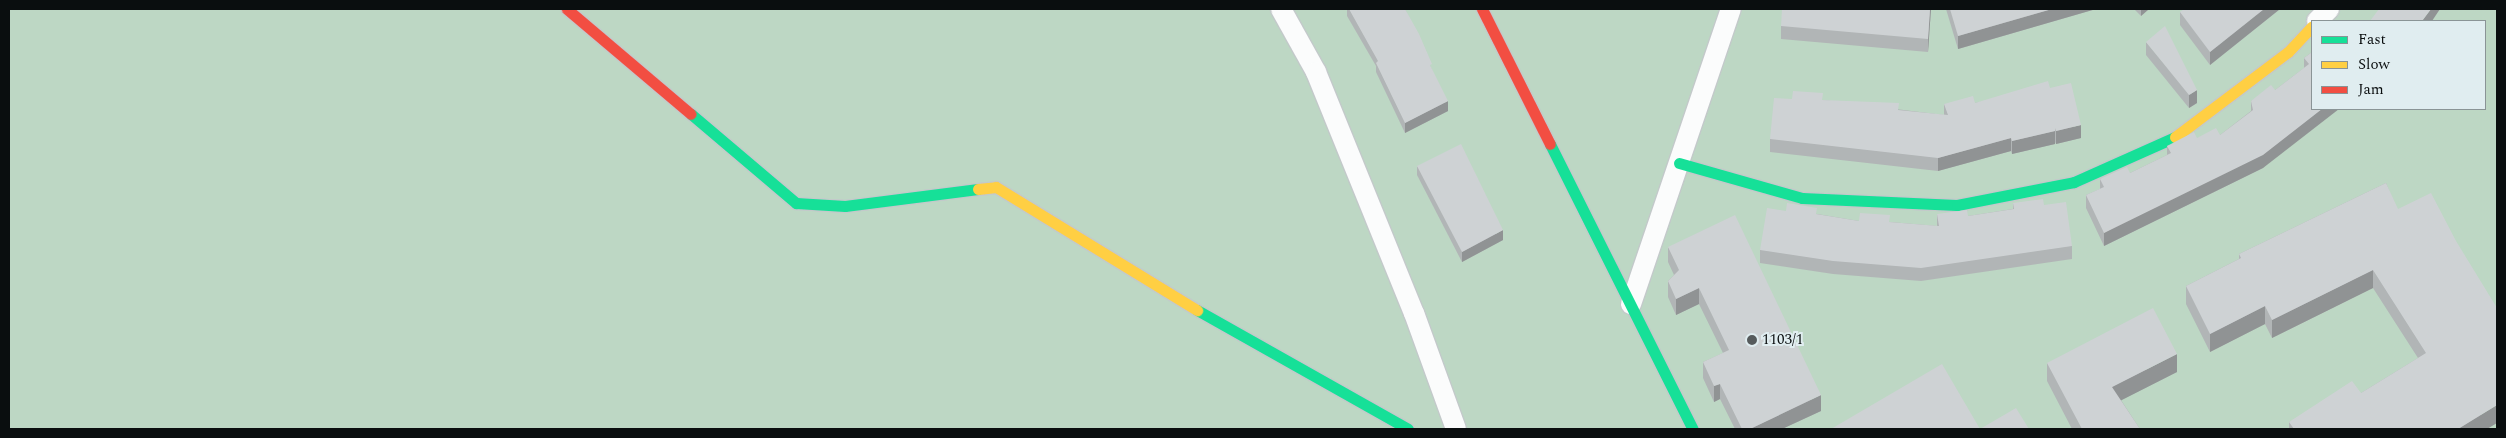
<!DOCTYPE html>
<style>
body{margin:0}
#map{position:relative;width:2506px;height:438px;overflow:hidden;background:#e4ebec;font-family:Spectral,serif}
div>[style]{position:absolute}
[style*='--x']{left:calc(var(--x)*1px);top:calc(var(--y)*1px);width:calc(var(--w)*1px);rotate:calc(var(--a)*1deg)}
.green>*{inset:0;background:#bdd7c4}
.roads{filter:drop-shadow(1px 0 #c3c9ca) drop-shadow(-1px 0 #c3c9ca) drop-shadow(0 1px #c3c9ca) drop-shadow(0 -1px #c3c9ca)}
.street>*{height:20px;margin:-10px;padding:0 10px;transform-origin:10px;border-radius:10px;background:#fbfcfc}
.fast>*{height:11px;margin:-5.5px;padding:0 5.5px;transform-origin:5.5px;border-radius:5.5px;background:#16e098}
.slow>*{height:11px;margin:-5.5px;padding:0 5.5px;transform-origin:5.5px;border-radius:5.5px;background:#ffcf43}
.jam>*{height:11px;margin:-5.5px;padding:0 5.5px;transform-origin:5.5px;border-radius:5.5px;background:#f24e42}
.wall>*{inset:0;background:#b1b5b6}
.shaded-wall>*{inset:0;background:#909394}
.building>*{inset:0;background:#ced2d4}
.dots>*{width:14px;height:14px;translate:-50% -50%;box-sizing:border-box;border:2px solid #e0edf0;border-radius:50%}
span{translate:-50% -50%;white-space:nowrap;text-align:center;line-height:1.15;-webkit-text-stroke:4px #e0edf0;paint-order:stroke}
.poi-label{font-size:15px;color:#0a0e0f}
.left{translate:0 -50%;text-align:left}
.frame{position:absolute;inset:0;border:10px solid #0a0e0f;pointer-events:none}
.legend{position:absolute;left:2311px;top:20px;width:175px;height:90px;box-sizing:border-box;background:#e0edf0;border:1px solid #8a9496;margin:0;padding:6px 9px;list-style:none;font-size:15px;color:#0a0e0f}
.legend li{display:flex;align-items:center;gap:10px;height:25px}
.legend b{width:25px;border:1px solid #8a9496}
</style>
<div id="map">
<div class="green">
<i style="clip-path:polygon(evenodd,9px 9px,2497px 9px,2497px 429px,9px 429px,9px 9px,2312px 21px,2485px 21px,2485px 109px,2312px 109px,2312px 21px)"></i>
</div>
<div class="roads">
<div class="street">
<i style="--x:1281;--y:9;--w:72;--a:60.9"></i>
<i style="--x:1316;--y:72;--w:260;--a:67.9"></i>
<i style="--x:1414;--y:313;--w:123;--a:70.1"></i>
<i style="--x:2317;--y:21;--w:17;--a:-45"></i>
<i style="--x:1631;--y:304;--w:311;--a:-71.3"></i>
</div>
<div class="fast">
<i style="--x:691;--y:114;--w:138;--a:40.3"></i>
<i style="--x:796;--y:203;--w:49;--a:3.5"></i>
<i style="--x:845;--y:206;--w:134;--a:-7.3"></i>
<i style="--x:1550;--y:144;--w:319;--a:63.4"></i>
<i style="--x:1679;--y:163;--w:128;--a:15.9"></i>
<i style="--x:1802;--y:198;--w:155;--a:2.6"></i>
<i style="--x:1957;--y:205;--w:119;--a:-11.1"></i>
<i style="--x:2074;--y:182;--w:111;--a:-24"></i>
<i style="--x:1197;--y:310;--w:242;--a:29.4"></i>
</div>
<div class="slow">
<i style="--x:2175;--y:137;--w:141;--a:-37"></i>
<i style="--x:2288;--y:52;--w:35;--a:-47"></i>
<i style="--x:978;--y:189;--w:18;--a:-6"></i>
<i style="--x:996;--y:187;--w:236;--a:31.5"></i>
</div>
<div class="jam">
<i style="--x:567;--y:9;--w:162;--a:40.3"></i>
<i style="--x:1482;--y:9;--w:151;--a:63.3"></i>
</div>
</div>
<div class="wall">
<i style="clip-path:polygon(1347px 9px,1405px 9px,1432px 70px,1448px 111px,1405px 133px,1376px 72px,1376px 66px,1347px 16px)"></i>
<i style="clip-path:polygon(1931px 9px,1928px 52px,1781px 39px,1781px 26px)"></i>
<i style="clip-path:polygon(1946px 9px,2096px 9px,1958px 49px)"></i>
<i style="clip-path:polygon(2134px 9px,2149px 9px,2141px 16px)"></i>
<i style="clip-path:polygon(2280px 9px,2210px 65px,2180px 25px,2180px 12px)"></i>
<i style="clip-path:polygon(2146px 42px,2197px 103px,2189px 108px,2146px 55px)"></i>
<i style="clip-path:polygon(2312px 52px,2312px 109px,2263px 168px,2104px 246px,2086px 208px,2086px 195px,2100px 189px,2100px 179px,2130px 173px,2167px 155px,2167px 146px,2197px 138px,2220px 135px,2251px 111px,2251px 101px,2275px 90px,2304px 68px,2304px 58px)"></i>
<i style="clip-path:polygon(2050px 88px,2081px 138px,2056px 144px,2055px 142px,2055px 144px,2012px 154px,2011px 151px,1938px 171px,1770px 152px,1770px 139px,1792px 99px,1823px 100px,1944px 115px,1944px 104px,1975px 103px)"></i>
<i style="clip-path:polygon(1417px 166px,1503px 240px,1462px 262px,1417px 175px)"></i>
<i style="clip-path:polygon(2386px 183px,2487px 429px,2289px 429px,2289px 422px,2361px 393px,2418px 358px,2373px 288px,2272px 338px,2265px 324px,2210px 352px,2186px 304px,2186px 286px,2239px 259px,2239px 254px)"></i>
<i style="clip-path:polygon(2013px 203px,2044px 205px,2072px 246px,2072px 259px,1921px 281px,1833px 274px,1760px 263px,1760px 250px,1786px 211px,1817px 214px,1859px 221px,1890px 222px,1937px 226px,1937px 214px,1968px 216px,2013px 209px)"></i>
<i style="clip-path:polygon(1668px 247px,1821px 411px,1782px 429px,1735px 429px,1720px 399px,1714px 402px,1703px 378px,1703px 362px,1723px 353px,1699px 304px,1676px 315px,1668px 297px,1668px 281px,1674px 275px,1668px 262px)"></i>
<i style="clip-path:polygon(2047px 363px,2177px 372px,2121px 400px,2140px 429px,2072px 429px,2047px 381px)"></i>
</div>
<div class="shaded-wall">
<i style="clip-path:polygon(1930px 9px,1931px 9px,1928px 52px,1928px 39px)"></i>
<i style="clip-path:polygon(2052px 9px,2096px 9px,1958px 49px,1958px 36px)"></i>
<i style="clip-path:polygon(2141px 9px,2149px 9px,2141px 16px)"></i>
<i style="clip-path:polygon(2264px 9px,2280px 9px,2210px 65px,2210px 52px)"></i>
<i style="clip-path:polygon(2431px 9px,2440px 9px,2432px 21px,2422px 21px)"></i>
<i style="clip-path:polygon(2197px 90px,2197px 103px,2189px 108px,2189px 95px)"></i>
<i style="clip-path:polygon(1448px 101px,1448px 111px,1405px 133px,1405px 123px)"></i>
<i style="clip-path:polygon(2322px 109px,2339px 109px,2263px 168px,2104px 246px,2104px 233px)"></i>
<i style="clip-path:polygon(2081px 125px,2081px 138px,2056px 144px,2056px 131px)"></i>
<i style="clip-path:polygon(2055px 131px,2055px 144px,2012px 154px,2012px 141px)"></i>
<i style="clip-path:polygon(2011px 138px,2011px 151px,1938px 171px,1938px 158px)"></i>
<i style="clip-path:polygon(1503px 230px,1503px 240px,1462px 262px,1462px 252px)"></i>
<i style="clip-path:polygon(2373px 270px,2373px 288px,2272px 338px,2272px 320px)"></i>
<i style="clip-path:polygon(1699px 288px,1699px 304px,1676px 315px,1676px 299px)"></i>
<i style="clip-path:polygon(2265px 306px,2265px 324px,2210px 352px,2210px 334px)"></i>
<i style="clip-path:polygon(2177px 354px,2177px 372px,2112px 405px,2112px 387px)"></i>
<i style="clip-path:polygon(1720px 384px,1720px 399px,1714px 402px,1714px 386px)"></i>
<i style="clip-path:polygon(1821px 395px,1821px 411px,1782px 429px,1750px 429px)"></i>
<i style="clip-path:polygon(2497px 405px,2497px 423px,2487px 429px,2458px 429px)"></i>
</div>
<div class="building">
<i style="clip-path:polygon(1349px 9px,1405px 9px,1419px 34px,1432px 64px,1430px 65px,1448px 101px,1405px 123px,1376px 63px,1378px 61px)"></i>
<i style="clip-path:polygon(1782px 9px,1930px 9px,1928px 39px,1781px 26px)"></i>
<i style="clip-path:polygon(1950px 9px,2052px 9px,1958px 36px)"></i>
<i style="clip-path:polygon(2184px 9px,2264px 9px,2210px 52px,2180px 12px)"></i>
<i style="clip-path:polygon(2379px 9px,2431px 9px,2422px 21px,2370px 21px)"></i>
<i style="clip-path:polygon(2165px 26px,2197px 90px,2189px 95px,2146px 42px)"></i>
<i style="clip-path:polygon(2312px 52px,2312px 109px,2322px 109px,2263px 155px,2104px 233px,2086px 195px,2104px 187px,2100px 179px,2127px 167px,2130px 173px,2171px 153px,2167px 146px,2194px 132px,2197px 138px,2216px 128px,2220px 135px,2253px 110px,2251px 101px,2271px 85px,2275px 90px,2309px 64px,2304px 58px)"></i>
<i style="clip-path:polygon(2048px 81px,2050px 88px,2071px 83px,2081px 125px,2056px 131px,2055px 128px,2055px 131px,2012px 141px,2011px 138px,1938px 158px,1770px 139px,1774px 98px,1792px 99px,1793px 91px,1823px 93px,1822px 100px,1899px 103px,1898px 110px,1948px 115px,1944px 104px,1973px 96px,1975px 103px)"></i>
<i style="clip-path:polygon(1461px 144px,1503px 230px,1462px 252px,1417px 166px)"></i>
<i style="clip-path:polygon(2386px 183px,2398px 209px,2431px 193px,2456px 241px,2497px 308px,2497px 405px,2458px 429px,2294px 429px,2289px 422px,2352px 381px,2361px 393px,2426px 353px,2373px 270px,2272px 320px,2265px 306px,2210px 334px,2186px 286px,2241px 258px,2239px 254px)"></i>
<i style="clip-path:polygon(2043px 199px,2044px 205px,2066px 202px,2072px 246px,1921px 268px,1833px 261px,1760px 250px,1767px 208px,1786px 211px,1787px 203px,1817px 208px,1816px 214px,1859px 221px,1860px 213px,1890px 215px,1889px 222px,1939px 226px,1937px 214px,1967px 210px,1968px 216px,2014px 209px,2013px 203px)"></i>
<i style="clip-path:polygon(1735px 215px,1821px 395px,1750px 429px,1742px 429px,1720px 384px,1714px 386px,1703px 362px,1729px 350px,1699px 288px,1676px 299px,1668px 281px,1679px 270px,1668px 247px)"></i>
<i style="clip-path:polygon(2153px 308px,2177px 354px,2112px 387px,2140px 429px,2082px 429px,2047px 363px)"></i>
<i style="clip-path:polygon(1942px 364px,1980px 429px,2016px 408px,2029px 429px,1831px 429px)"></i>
</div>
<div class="dots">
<i style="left:1752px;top:340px;background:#565b5c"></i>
</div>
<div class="poi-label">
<span class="left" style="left:1762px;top:340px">1103/1</span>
</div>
<div class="frame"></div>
<ul class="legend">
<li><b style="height:6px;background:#16e098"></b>Fast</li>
<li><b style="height:6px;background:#ffcf43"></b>Slow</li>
<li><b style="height:6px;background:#f24e42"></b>Jam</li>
</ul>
</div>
